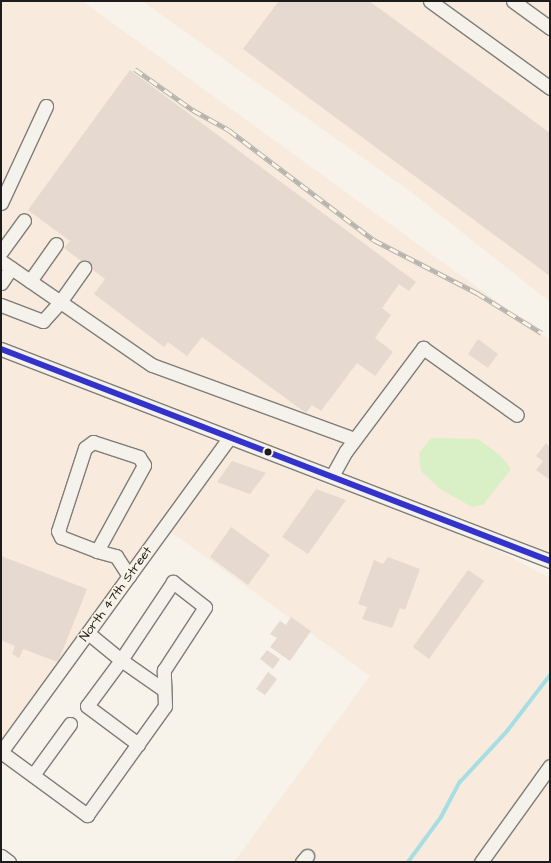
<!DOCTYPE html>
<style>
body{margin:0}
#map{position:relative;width:551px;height:863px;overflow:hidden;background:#f7f3ea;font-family:"Architects Daughter",sans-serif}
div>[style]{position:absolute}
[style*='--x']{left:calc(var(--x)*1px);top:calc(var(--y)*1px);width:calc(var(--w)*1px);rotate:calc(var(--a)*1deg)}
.built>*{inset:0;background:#f8eadc}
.green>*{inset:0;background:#d9efc6}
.stream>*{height:4px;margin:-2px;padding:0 2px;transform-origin:2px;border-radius:2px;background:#a7dee3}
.building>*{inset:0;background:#e5d9d0}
.roads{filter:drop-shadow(1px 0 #7f7d79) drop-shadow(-1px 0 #7f7d79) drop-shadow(0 1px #7f7d79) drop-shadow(0 -1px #7f7d79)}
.minor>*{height:13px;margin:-6.5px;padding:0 6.5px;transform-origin:6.5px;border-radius:6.5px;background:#f5f2ec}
.rail>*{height:4.5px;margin-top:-2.25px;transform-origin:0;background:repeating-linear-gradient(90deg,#fcf5e5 0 9px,#b6b4af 0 18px);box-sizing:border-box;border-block:1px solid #b6b4af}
.bus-1>*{height:6px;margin:-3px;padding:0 3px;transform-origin:3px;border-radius:3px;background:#33c}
.dots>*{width:11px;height:11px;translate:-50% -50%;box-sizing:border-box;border:2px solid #fcf5e5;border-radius:50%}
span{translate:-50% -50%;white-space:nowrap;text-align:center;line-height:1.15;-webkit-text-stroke:3px #fcf5e5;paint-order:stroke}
.street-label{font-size:13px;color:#1c1c1c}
.frame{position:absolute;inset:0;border:2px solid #1c1c1c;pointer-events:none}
</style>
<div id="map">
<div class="built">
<i style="clip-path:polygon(1px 1px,82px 1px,550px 340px,550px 560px,1px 347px)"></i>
<i style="clip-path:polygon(142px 1px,550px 1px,550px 302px,411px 192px)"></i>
<i style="clip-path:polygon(1px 354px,228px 440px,1px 746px)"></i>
<i style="clip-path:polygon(232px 438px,457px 529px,550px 578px,550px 862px,234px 862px,370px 676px,167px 529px)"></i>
</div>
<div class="green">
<i style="clip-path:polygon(431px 438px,478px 439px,501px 456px,511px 469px,483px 505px,472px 507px,440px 489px,421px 471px,419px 453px)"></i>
</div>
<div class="stream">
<i style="--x:408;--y:862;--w:56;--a:-53.7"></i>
<i style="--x:441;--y:817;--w:40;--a:-62"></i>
<i style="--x:460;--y:782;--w:69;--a:-47.3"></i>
<i style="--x:507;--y:731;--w:71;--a:-52.5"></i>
</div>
<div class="building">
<i style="clip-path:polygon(279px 1px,369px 1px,550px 133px,550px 276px,243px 49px)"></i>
<i style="clip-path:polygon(130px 70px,416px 282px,409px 291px,399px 284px,382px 308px,391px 315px,375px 338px,393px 352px,375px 376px,357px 363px,321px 411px,312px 405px,306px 413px,202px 337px,187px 356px,168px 342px,164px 347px,94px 294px,105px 279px,64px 248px,70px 241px,28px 210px)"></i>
<i style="clip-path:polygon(478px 339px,498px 354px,488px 368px,468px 354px)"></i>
<i style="clip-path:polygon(546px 443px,550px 447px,550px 480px,536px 470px,543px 461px,536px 456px)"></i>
<i style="clip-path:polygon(232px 461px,266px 473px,250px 494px,217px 482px)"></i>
<i style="clip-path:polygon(316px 489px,346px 500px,308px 554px,282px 537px)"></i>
<i style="clip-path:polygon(231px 527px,270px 555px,248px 585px,210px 557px)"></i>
<i style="clip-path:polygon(1px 556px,87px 589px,58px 662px,23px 649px,19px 658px,12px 654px,15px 646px,1px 640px)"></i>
<i style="clip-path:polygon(388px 557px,420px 569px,405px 610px,400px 608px,392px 628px,362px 619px,367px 607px,358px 604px,374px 560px,383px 564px)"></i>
<i style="clip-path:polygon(468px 570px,484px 581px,429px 659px,413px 647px)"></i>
<i style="clip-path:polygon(291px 617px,311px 631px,290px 661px,270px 647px,277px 638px,270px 634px,280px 621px,286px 625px)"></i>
<i style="clip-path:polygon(267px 650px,280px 659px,273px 669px,260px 659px)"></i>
<i style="clip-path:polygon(268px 672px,277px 679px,265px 695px,256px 689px)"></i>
</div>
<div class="roads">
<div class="minor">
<i style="--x:430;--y:1;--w:148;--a:35.9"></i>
<i style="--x:513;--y:1;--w:46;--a:36.1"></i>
<i style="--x:1;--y:203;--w:107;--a:-65.1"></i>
<i style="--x:1;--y:252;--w:39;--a:-54"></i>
<i style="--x:1;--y:261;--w:183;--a:34.6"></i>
<i style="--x:152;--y:365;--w:215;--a:20.1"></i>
<i style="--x:30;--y:281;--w:45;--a:-54.9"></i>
<i style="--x:1;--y:283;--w:18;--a:-56"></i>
<i style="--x:1;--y:305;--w:45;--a:20.9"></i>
<i style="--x:43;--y:321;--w:25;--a:-48"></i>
<i style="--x:60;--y:302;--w:42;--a:-54.8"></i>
<i style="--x:1;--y:349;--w:589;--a:21.11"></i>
<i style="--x:332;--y:476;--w:29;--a:-61"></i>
<i style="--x:346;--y:451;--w:129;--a:-53.2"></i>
<i style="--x:423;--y:348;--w:115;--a:35.5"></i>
<i style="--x:97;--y:551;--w:98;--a:-61.3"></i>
<i style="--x:144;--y:465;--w:9;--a:-122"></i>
<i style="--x:139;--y:457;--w:48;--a:-161.9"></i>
<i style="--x:93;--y:442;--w:10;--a:143"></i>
<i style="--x:85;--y:448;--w:87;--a:108"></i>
<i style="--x:58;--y:531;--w:7;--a:63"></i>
<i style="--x:61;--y:537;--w:39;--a:21"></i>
<i style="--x:97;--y:551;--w:20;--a:15"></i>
<i style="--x:116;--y:556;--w:24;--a:57"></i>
<i style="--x:88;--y:633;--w:43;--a:39.3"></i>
<i style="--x:121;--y:660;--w:57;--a:126.5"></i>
<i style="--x:87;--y:706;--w:64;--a:36.7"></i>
<i style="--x:1;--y:752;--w:107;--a:36.2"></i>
<i style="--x:87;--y:815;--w:134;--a:-54.4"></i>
<i style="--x:165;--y:706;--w:36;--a:-92"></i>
<i style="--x:164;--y:670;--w:75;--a:-56.9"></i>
<i style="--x:205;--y:607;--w:41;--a:-142"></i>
<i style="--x:173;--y:582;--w:94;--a:123.7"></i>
<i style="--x:121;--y:660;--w:52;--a:34.9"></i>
<i style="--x:1;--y:752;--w:389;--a:-54"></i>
<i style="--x:33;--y:775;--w:63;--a:-54"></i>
<i style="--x:1;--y:856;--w:10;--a:37"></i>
<i style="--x:302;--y:862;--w:8;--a:-50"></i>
<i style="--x:481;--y:862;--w:118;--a:-54.3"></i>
</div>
</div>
<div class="rail">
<i style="--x:135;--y:69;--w:71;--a:35.3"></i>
<i style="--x:193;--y:110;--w:41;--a:29.1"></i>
<i style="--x:229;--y:130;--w:182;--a:37.2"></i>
<i style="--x:374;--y:240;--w:116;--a:27.2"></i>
<i style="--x:477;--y:293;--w:76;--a:31.6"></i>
</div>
<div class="bus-1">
<i style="--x:1;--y:349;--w:589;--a:21.11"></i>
</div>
<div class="dots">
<i style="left:268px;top:452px;background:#1c1c1c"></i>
</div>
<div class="street-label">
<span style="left:116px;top:594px;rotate:-54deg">North 47th Street</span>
</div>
<div class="frame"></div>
</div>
